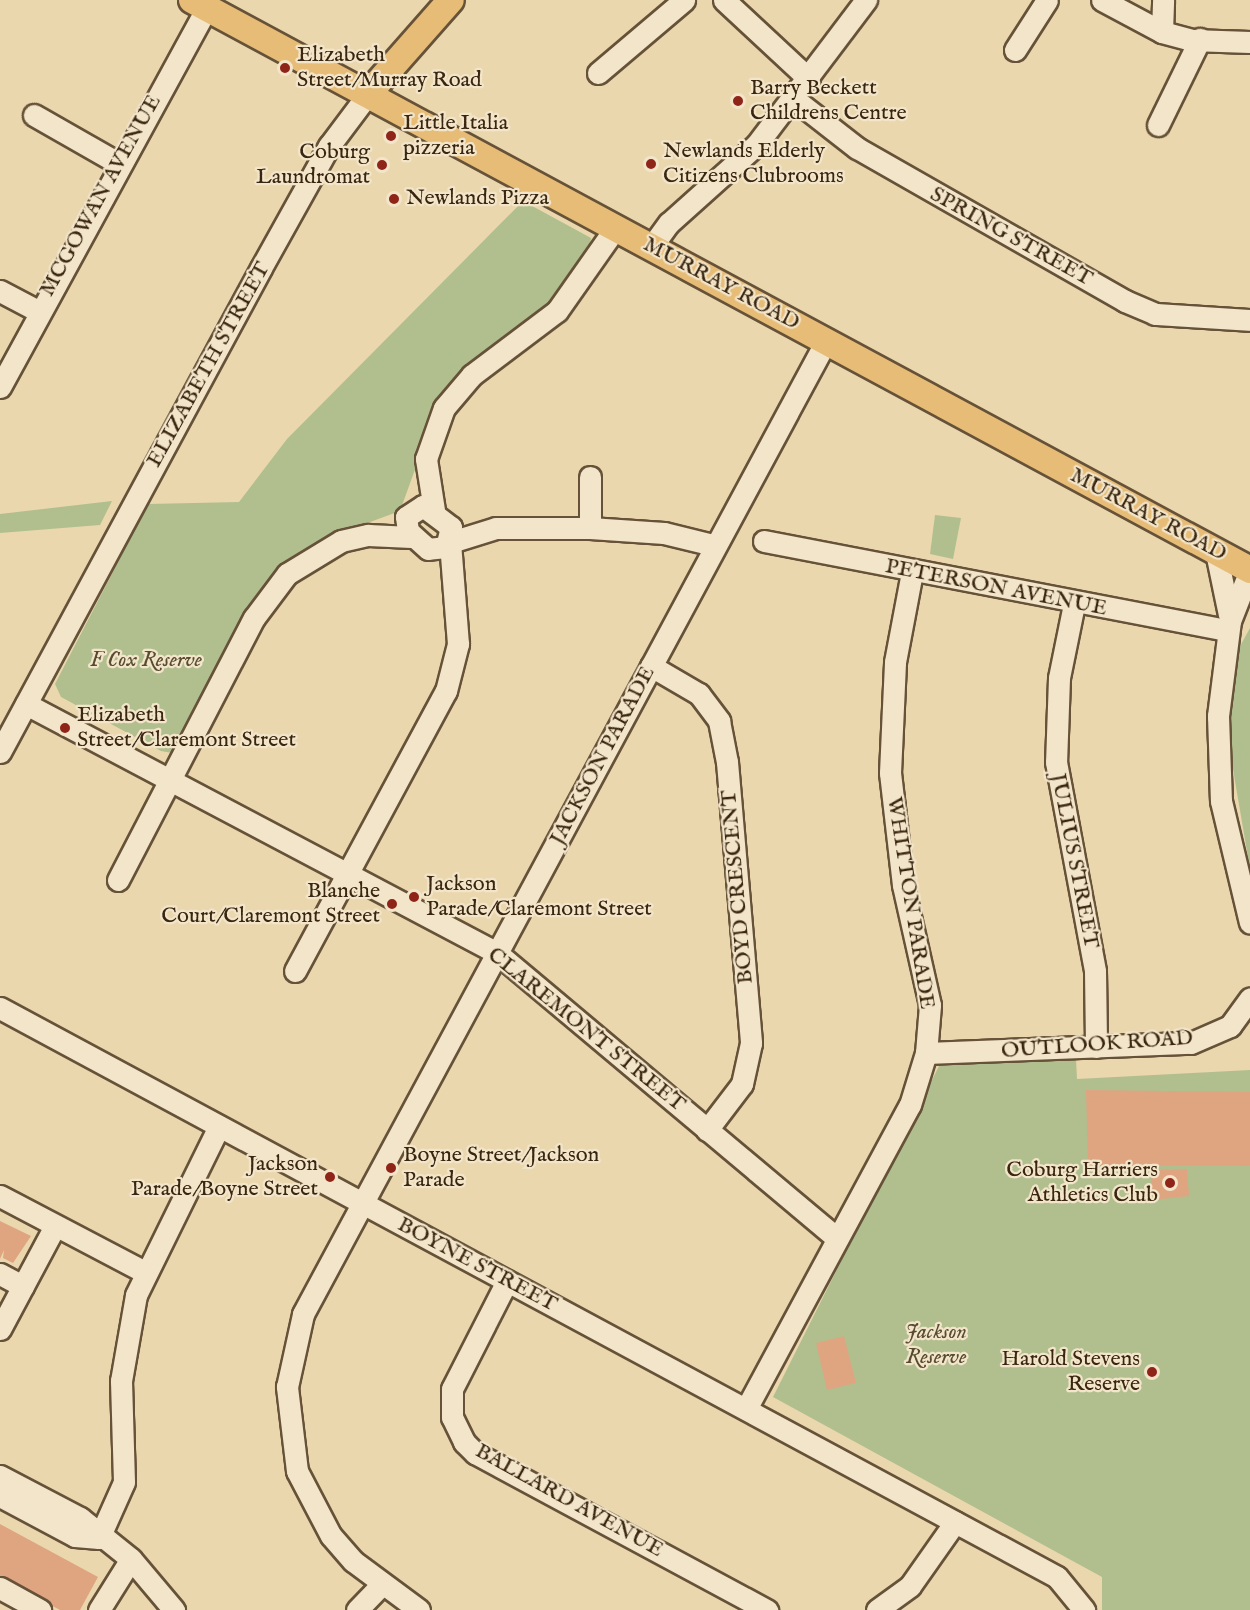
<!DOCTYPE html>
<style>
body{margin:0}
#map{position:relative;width:1250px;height:1610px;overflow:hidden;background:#ebd7ae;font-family:"IM FELL English",serif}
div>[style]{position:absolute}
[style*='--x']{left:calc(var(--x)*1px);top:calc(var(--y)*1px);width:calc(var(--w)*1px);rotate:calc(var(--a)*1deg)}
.green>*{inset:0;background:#b1bf8f}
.building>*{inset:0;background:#dea580}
.roads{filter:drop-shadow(2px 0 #665238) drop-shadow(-2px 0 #665238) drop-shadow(0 2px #665238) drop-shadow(0 -2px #665238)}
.minor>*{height:21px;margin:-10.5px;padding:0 10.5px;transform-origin:10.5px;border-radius:10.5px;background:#f2e5ca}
.major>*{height:26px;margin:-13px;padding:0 13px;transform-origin:13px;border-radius:13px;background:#e6bc77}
.dots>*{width:16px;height:16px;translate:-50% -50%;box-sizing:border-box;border:3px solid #f2e5ca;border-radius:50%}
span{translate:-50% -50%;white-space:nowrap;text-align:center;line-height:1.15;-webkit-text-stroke:4.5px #f2e5ca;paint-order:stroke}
.poi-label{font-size:22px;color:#3a2610}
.left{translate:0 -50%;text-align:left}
.right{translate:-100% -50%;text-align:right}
.street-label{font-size:22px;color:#3a2610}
.park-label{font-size:22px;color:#584c30;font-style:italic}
</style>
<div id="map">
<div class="green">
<i style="clip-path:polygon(523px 201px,591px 238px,588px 257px,563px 294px,467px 369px,421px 453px,400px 511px,316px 542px,258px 594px,181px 746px,172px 753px,161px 751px,61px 697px,55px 684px,148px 504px,239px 502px,287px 439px)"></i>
<i style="clip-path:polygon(112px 501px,100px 525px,0 533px,0 514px)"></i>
<i style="clip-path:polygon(935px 515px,961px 518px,953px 559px,930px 554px)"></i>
<i style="clip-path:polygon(1250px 628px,1250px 869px,1228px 740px,1239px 648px)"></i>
<i style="clip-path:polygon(1076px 1059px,1077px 1079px,1250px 1070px,1250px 1610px,1102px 1610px,1102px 1577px,773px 1397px,940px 1064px)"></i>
</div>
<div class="building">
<i style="clip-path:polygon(1086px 1090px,1250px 1092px,1250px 1166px,1088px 1165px)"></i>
<i style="clip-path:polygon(1187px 1169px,1189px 1196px,1153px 1200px,1150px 1170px)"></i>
<i style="clip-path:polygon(0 1221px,31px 1236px,13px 1263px,3px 1258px,4px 1250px,0 1259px)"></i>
<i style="clip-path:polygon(844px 1336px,856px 1383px,827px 1390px,816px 1343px)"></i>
<i style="clip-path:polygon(0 1524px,98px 1577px,80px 1610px,60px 1610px,0 1578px)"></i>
</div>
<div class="roads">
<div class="minor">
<i style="--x:724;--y:0;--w:116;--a:42.9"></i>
<i style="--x:1102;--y:0;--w:68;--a:28.1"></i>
<i style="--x:1162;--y:32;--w:30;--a:15"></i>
<i style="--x:1191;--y:40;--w:59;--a:1.9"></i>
<i style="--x:1162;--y:32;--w:32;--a:-88"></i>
<i style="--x:1015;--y:50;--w:59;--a:-57.4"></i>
<i style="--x:598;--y:73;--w:113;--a:-40.3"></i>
<i style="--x:794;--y:99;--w:80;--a:37.9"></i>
<i style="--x:857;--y:148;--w:309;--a:29.7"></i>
<i style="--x:1125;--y:301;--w:33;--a:23"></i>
<i style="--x:1155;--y:314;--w:95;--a:3.6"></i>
<i style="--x:34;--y:115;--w:97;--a:29.7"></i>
<i style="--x:1158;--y:125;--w:96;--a:-64"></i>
<i style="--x:652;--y:246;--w:29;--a:-54"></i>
<i style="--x:669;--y:223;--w:118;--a:-41.9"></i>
<i style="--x:757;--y:144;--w:181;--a:-52.9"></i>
<i style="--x:0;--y:291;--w:43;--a:27.8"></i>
<i style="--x:0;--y:387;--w:432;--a:-61.4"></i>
<i style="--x:590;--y:477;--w:51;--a:90"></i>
<i style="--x:423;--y:506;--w:35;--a:37"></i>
<i style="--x:451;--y:527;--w:21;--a:104"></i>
<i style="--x:446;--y:547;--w:18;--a:174"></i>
<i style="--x:428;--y:549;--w:27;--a:-138"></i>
<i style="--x:408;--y:531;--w:14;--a:-98"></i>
<i style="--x:406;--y:517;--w:20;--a:-33"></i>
<i style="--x:434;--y:510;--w:52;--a:-98.9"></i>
<i style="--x:426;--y:459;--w:54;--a:-70.6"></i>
<i style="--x:444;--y:408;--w:43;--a:-49.7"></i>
<i style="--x:472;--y:375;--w:106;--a:-37"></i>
<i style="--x:557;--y:311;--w:103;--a:-54.9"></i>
<i style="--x:764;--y:541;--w:472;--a:10.9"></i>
<i style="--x:451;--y:542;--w:47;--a:-17.3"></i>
<i style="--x:496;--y:528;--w:94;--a:0"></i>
<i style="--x:590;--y:528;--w:74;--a:3.9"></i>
<i style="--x:664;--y:533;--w:50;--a:13.8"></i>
<i style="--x:1216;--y:552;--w:64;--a:78.3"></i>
<i style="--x:1250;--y:570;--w:55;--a:111.4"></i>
<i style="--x:1230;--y:621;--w:96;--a:97.2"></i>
<i style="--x:1218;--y:716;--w:85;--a:88"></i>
<i style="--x:1221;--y:801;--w:125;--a:76.6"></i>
<i style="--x:1074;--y:604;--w:76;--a:101.5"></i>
<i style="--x:1059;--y:678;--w:84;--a:92"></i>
<i style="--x:1056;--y:762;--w:213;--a:79.4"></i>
<i style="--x:1095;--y:971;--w:76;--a:89.2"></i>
<i style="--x:651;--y:666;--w:56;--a:30.3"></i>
<i style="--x:699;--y:694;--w:34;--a:53"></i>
<i style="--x:719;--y:721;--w:42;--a:79"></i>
<i style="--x:727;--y:762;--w:282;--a:85.1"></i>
<i style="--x:751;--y:1043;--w:42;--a:102.4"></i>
<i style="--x:742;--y:1084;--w:58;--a:127.3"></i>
<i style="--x:26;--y:704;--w:533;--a:27.86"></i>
<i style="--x:497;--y:953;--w:444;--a:40"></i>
<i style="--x:0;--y:752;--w:550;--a:-61.66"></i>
<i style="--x:261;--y:268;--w:140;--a:-60.9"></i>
<i style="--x:329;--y:146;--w:65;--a:-53.1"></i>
<i style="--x:118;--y:880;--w:295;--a:-62.6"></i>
<i style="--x:254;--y:618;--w:55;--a:-53.1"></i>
<i style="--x:287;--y:574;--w:63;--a:-31.4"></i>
<i style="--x:341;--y:541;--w:28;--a:-13"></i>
<i style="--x:368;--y:535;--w:43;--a:2.7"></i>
<i style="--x:295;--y:971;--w:318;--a:-61.7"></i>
<i style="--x:446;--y:691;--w:49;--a:-75.7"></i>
<i style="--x:458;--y:644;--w:101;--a:-94.5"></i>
<i style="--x:0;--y:1008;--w:1200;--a:28.29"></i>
<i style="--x:1057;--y:1577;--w:43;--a:50.7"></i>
<i style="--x:926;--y:1053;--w:265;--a:-2.2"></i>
<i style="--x:1191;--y:1043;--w:43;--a:-23.6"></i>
<i style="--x:1230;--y:1026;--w:34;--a:-54"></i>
<i style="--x:0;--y:1196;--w:161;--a:27.7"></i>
<i style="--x:0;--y:1274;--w:26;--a:28"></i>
<i style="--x:507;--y:1281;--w:121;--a:117"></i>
<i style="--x:452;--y:1389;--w:28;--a:90"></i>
<i style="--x:452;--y:1417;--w:28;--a:64"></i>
<i style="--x:464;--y:1442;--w:16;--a:45"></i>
<i style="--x:475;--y:1453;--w:332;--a:28.3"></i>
<i style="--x:0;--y:1329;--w:117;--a:-61.9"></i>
<i style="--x:746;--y:1409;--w:345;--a:-61.7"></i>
<i style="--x:910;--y:1105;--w:54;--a:-72.9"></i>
<i style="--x:926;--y:1053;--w:48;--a:-85.2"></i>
<i style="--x:930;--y:1005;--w:123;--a:-102.7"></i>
<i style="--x:903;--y:885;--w:113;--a:-96.6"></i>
<i style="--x:890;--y:773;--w:111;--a:-87.4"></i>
<i style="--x:895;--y:662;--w:92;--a:-79.3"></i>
<i style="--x:0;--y:1476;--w:90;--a:27.7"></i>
<i style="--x:80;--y:1518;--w:65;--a:38.8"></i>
<i style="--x:131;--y:1559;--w:67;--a:49.9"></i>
<i style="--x:0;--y:1496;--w:85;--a:28.1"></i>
<i style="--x:75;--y:1536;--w:24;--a:5"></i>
<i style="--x:99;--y:1538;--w:61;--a:-65.9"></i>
<i style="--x:124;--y:1482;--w:101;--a:-91.7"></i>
<i style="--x:121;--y:1381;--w:87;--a:-80.1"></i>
<i style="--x:136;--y:1295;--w:188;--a:-63.8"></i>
<i style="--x:0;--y:1588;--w:46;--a:28.8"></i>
<i style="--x:99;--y:1610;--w:60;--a:-57.9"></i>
<i style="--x:357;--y:1610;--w:33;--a:-46"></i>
<i style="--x:419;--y:1610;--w:82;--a:-143.4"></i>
<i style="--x:353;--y:1561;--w:33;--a:-131"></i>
<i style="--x:331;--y:1536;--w:73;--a:-117.6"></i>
<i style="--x:297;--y:1471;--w:85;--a:-96.8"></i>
<i style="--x:287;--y:1387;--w:75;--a:-77.6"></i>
<i style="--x:303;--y:1314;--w:1105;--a:-61.74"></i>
<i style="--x:877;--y:1610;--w:41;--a:-36"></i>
<i style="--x:910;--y:1586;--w:78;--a:-54.9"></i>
</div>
<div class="major">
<i style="--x:192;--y:0;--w:1202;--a:28.31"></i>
<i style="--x:368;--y:94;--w:125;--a:-48.6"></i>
</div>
</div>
<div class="dots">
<i style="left:285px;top:68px;background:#8f2418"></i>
<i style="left:738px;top:101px;background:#8f2418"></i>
<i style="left:391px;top:136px;background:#8f2418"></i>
<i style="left:651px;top:164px;background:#8f2418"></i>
<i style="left:382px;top:165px;background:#8f2418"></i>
<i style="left:394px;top:199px;background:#8f2418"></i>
<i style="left:65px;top:728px;background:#8f2418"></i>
<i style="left:414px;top:897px;background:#8f2418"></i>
<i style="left:392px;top:904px;background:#8f2418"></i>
<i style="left:391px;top:1168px;background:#8f2418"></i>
<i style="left:330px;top:1177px;background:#8f2418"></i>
<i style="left:1170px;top:1183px;background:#8f2418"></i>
<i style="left:1152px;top:1372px;background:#8f2418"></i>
</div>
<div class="poi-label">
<span class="left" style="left:297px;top:68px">Elizabeth<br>Street/Murray Road</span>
<span class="left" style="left:750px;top:101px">Barry Beckett<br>Childrens Centre</span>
<span class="left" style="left:403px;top:136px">Little Italia<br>pizzeria</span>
<span class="left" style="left:663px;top:164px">Newlands Elderly<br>Citizens Clubrooms</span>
<span class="right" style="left:370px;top:165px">Coburg<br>Laundromat</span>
<span class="left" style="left:406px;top:199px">Newlands Pizza</span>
<span class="left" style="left:77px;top:728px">Elizabeth<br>Street/Claremont Street</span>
<span class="left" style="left:426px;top:897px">Jackson<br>Parade/Claremont Street</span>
<span class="right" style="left:380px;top:904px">Blanche<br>Court/Claremont Street</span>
<span class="left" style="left:403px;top:1168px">Boyne Street/Jackson<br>Parade</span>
<span class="right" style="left:318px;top:1177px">Jackson<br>Parade/Boyne Street</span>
<span class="right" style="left:1158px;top:1183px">Coburg Harriers<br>Athletics Club</span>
<span class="right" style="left:1140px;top:1372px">Harold Stevens<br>Reserve</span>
</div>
<div class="street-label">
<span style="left:101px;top:196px;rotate:-61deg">MCGOWAN AVENUE</span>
<span style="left:1011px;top:237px;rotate:29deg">SPRING STREET</span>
<span style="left:721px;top:284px;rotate:28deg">MURRAY ROAD</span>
<span style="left:209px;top:365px;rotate:-61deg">ELIZABETH STREET</span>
<span style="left:1148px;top:515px;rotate:28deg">MURRAY ROAD</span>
<span style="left:996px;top:588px;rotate:11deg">PETERSON AVENUE</span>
<span style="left:603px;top:756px;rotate:-62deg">JACKSON PARADE</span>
<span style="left:1074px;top:861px;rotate:79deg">JULIUS STREET</span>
<span style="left:738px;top:887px;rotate:-95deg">BOYD CRESCENT</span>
<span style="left:910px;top:903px;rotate:81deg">WHITTON PARADE</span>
<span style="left:586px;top:1030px;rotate:39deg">CLAREMONT STREET</span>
<span style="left:1097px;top:1045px;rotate:-4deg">OUTLOOK ROAD</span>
<span style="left:477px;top:1265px;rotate:28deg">BOYNE STREET</span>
<span style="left:569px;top:1501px;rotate:29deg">BALLARD AVENUE</span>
</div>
<div class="park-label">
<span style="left:146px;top:661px">F Cox Reserve</span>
<span style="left:936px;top:1345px">Jackson<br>Reserve</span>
</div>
</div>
